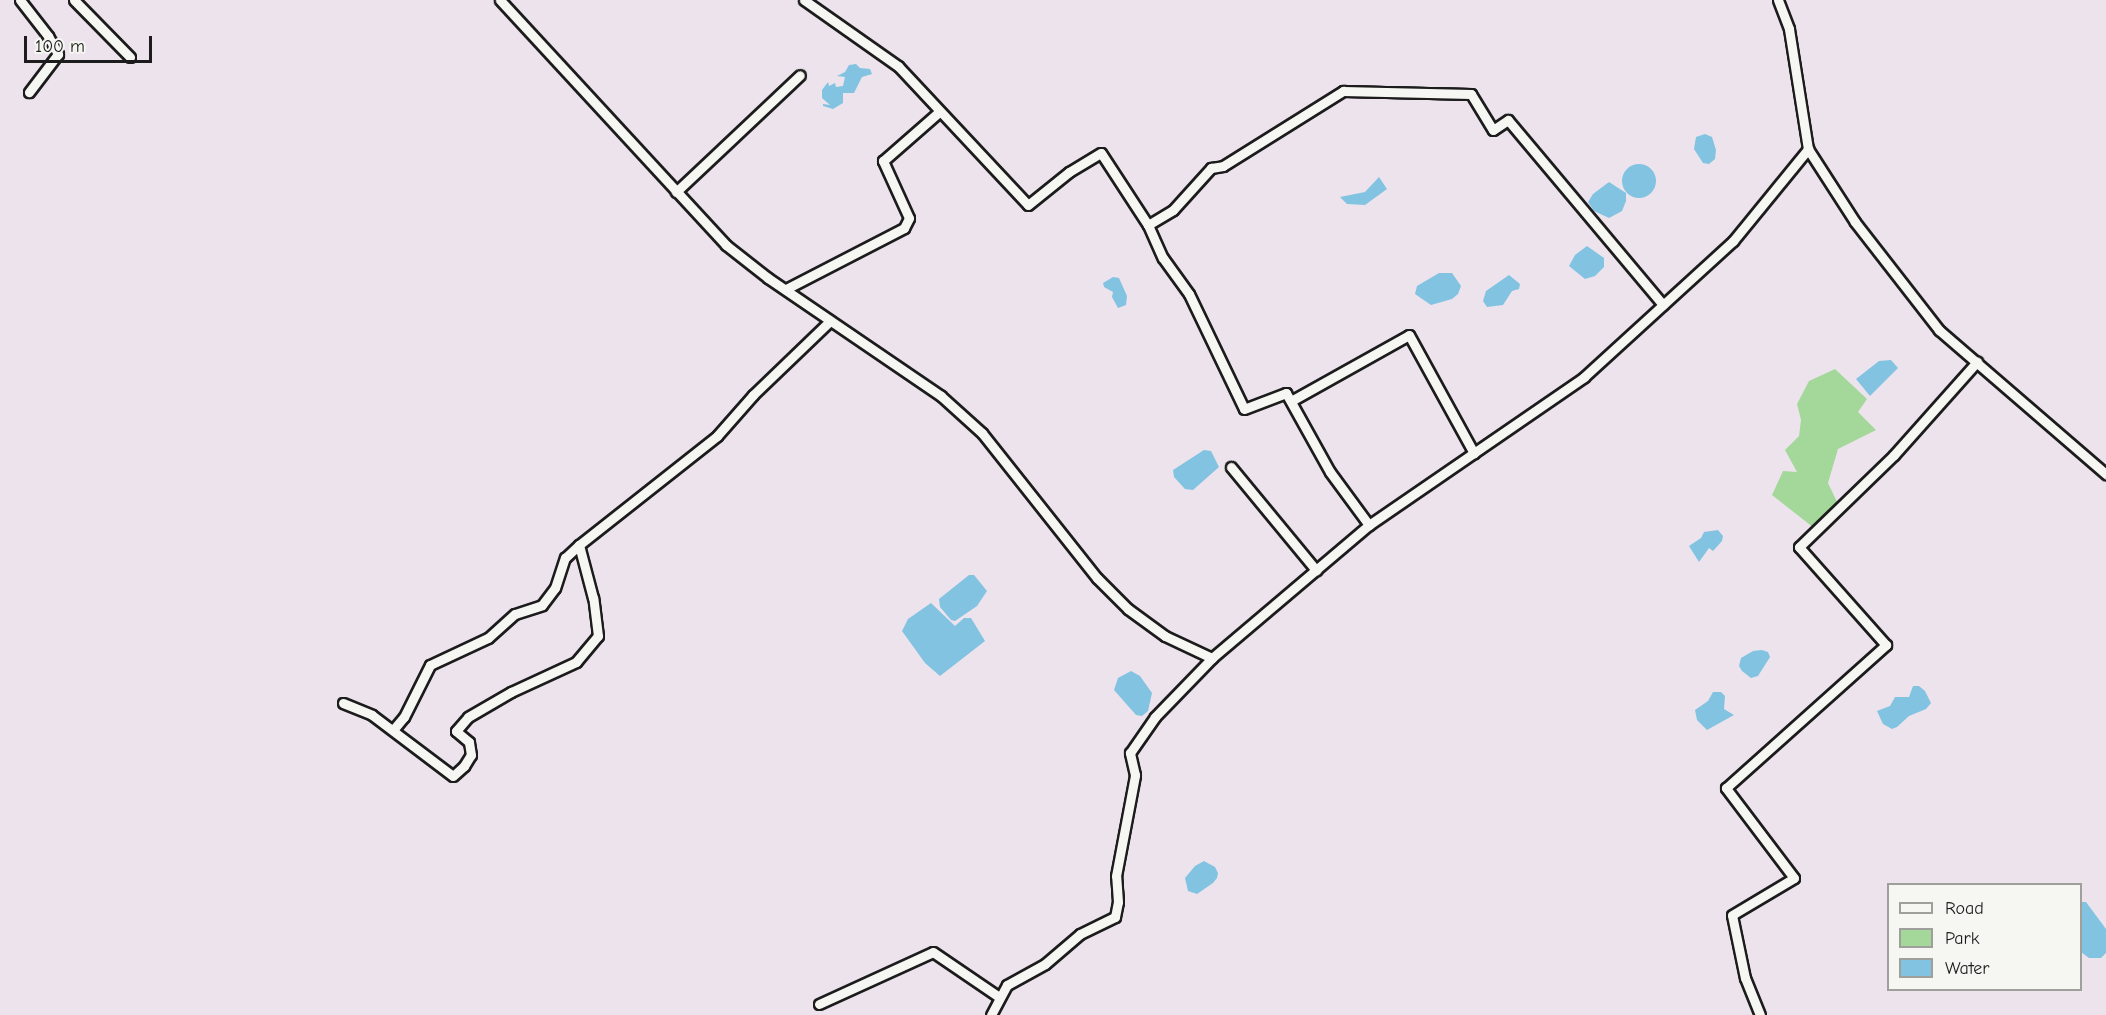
<!DOCTYPE html>
<style>
body{margin:0}
#map{position:relative;width:2106px;height:1015px;overflow:hidden;background:#ede3ed;font-family:"Comic Neue",sans-serif}
div>[style]{position:absolute}
[style*='--x']{left:calc(var(--x)*1px);top:calc(var(--y)*1px);width:calc(var(--w)*1px);rotate:calc(var(--a)*1deg)}
.green>*{inset:0;background:#a4d89b}
.water>*{inset:0;background:#81c3e1}
.round{border-radius:50%}
.roads{filter:drop-shadow(2px 0 #1c1c1c) drop-shadow(-2px 0 #1c1c1c) drop-shadow(0 2px #1c1c1c) drop-shadow(0 -2px #1c1c1c)}
.minor>*{height:9px;margin:-4.5px;padding:0 4.5px;transform-origin:4.5px;border-radius:4.5px;background:#f6f6f2}
span{translate:-50% -50%;white-space:nowrap;text-align:center;line-height:1.15;-webkit-text-stroke:4.5px #f6f6f2;paint-order:stroke}
.legend{position:absolute;left:1887px;top:883px;width:195px;height:108px;box-sizing:border-box;background:#f6f6f2;border:2px solid #9f9f9c;margin:0;padding:8px 10px;list-style:none;font-size:18px;color:#1c1c1c}
.legend li{display:flex;align-items:center;gap:12px;height:30px}
.legend b{width:30px;border:2px solid #9f9f9c}
.scale{position:absolute;left:24px;top:36px;width:128px;height:27px;box-sizing:border-box;border:3px solid #1c1c1c;border-top:0;padding-left:8px;font-size:18px;line-height:21px;white-space:nowrap;color:#1c1c1c;-webkit-text-stroke:4px #f6f6f2;paint-order:stroke}
</style>
<div id="map">
<div class="green">
<i style="clip-path:polygon(1835px 369px,1867px 399px,1858px 412px,1876px 430px,1838px 449px,1828px 483px,1839px 506px,1814px 528px,1772px 495px,1783px 471px,1797px 472px,1785px 450px,1799px 436px,1801px 420px,1797px 404px,1809px 381px)"></i>
</div>
<div class="water">
<i style="clip-path:polygon(856px 64px,860px 68px,870px 69px,872px 74px,862px 77px,854px 93px,843px 93px,843px 103px,833px 109px,823px 106px,823px 104px,830px 105px,822px 98px,822px 90px,828px 82px,829px 86px,835px 83px,836px 87px,843px 86px,845px 77px,837px 76px,845px 72px,849px 65px)"></i>
<i style="clip-path:polygon(1705px 134px,1712px 137px,1716px 150px,1715px 159px,1709px 164px,1703px 163px,1694px 149px,1696px 137px)"></i>
<i class="round" style="left:1622px;top:164px;width:34px;height:34px"></i>
<i style="clip-path:polygon(1379px 177px,1387px 189px,1365px 205px,1347px 204px,1340px 197px,1365px 192px)"></i>
<i style="clip-path:polygon(1609px 182px,1626px 193px,1626px 201px,1622px 211px,1609px 218px,1594px 211px,1588px 202px,1593px 194px)"></i>
<i style="clip-path:polygon(1587px 246px,1604px 258px,1604px 267px,1595px 276px,1585px 279px,1569px 266px,1575px 255px)"></i>
<i style="clip-path:polygon(1439px 273px,1452px 273px,1461px 286px,1458px 294px,1452px 299px,1431px 305px,1415px 294px,1417px 286px)"></i>
<i style="clip-path:polygon(1509px 275px,1520px 284px,1519px 289px,1512px 291px,1503px 305px,1487px 307px,1483px 301px,1486px 291px)"></i>
<i style="clip-path:polygon(1113px 277px,1119px 278px,1127px 296px,1126px 305px,1118px 308px,1112px 297px,1113px 292px,1104px 287px,1103px 283px)"></i>
<i style="clip-path:polygon(1891px 360px,1898px 368px,1870px 396px,1856px 379px,1879px 361px)"></i>
<i style="clip-path:polygon(1204px 450px,1211px 451px,1219px 467px,1193px 490px,1185px 489px,1174px 477px,1173px 470px)"></i>
<i style="clip-path:polygon(1718px 530px,1723px 536px,1722px 541px,1713px 551px,1709px 548px,1699px 562px,1689px 546px,1701px 538px,1704px 532px)"></i>
<i style="clip-path:polygon(969px 575px,974px 575px,987px 591px,977px 606px,955px 621px,951px 620px,940px 607px,939px 599px)"></i>
<i style="clip-path:polygon(931px 603px,955px 626px,964px 618px,971px 618px,985px 641px,940px 676px,925px 663px,902px 631px,908px 619px)"></i>
<i style="clip-path:polygon(1762px 650px,1768px 652px,1770px 657px,1758px 676px,1751px 678px,1742px 671px,1739px 666px,1741px 658px,1753px 651px)"></i>
<i style="clip-path:polygon(1131px 671px,1140px 676px,1152px 693px,1148px 711px,1142px 716px,1136px 715px,1114px 690px,1118px 678px)"></i>
<i style="clip-path:polygon(1913px 686px,1919px 686px,1925px 691px,1931px 703px,1926px 709px,1909px 716px,1897px 727px,1892px 729px,1883px 724px,1877px 711px,1890px 706px,1895px 697px,1909px 697px)"></i>
<i style="clip-path:polygon(1713px 692px,1721px 692px,1725px 696px,1724px 709px,1734px 715px,1707px 730px,1697px 720px,1695px 710px,1708px 701px)"></i>
<i style="clip-path:polygon(1204px 861px,1215px 867px,1218px 873px,1217px 878px,1213px 883px,1197px 894px,1188px 891px,1185px 878px,1195px 866px)"></i>
<i style="clip-path:polygon(2081px 902px,2086px 902px,2106px 929px,2106px 953px,2101px 958px,2089px 958px,2081px 952px)"></i>
</div>
<div class="roads">
<div class="minor">
<i style="--x:20;--y:0;--w:46;--a:52.1"></i>
<i style="--x:48;--y:36;--w:21;--a:61"></i>
<i style="--x:58;--y:54;--w:48;--a:127.3"></i>
<i style="--x:74;--y:0;--w:80;--a:45.5"></i>
<i style="--x:500;--y:0;--w:333;--a:47.3"></i>
<i style="--x:726;--y:245;--w:53;--a:38.2"></i>
<i style="--x:768;--y:278;--w:209;--a:34.3"></i>
<i style="--x:941;--y:396;--w:55;--a:42.1"></i>
<i style="--x:982;--y:433;--w:185;--a:51.6"></i>
<i style="--x:1097;--y:578;--w:44;--a:45"></i>
<i style="--x:1128;--y:609;--w:46;--a:36.1"></i>
<i style="--x:1165;--y:636;--w:52;--a:25.1"></i>
<i style="--x:804;--y:0;--w:115;--a:35.1"></i>
<i style="--x:898;--y:66;--w:190;--a:46.9"></i>
<i style="--x:1028;--y:205;--w:53;--a:-38.8"></i>
<i style="--x:1069;--y:172;--w:37;--a:-31"></i>
<i style="--x:1101;--y:153;--w:86;--a:56.9"></i>
<i style="--x:1148;--y:225;--w:36;--a:66"></i>
<i style="--x:1163;--y:258;--w:44;--a:54.2"></i>
<i style="--x:1189;--y:294;--w:127;--a:64.4"></i>
<i style="--x:1244;--y:409;--w:45;--a:-20.9"></i>
<i style="--x:1286;--y:393;--w:90;--a:60.9"></i>
<i style="--x:1330;--y:472;--w:66;--a:53.7"></i>
<i style="--x:1778;--y:0;--w:31;--a:69"></i>
<i style="--x:1789;--y:29;--w:121;--a:81"></i>
<i style="--x:1808;--y:149;--w:87;--a:57.2"></i>
<i style="--x:1855;--y:222;--w:137;--a:52.1"></i>
<i style="--x:1939;--y:330;--w:221;--a:40.8"></i>
<i style="--x:676;--y:192;--w:170;--a:-43.3"></i>
<i style="--x:1148;--y:225;--w:29;--a:-31"></i>
<i style="--x:1173;--y:210;--w:57;--a:-47.9"></i>
<i style="--x:1211;--y:168;--w:12;--a:-9"></i>
<i style="--x:1223;--y:166;--w:142;--a:-32"></i>
<i style="--x:1343;--y:91;--w:128;--a:1.3"></i>
<i style="--x:1471;--y:94;--w:42;--a:58.6"></i>
<i style="--x:1493;--y:130;--w:18;--a:-34"></i>
<i style="--x:1508;--y:120;--w:241;--a:50"></i>
<i style="--x:786;--y:289;--w:133;--a:-27.3"></i>
<i style="--x:904;--y:228;--w:11;--a:-63"></i>
<i style="--x:909;--y:218;--w:63;--a:-114.5"></i>
<i style="--x:883;--y:161;--w:74;--a:-41.2"></i>
<i style="--x:1291;--y:401;--w:135;--a:-29.2"></i>
<i style="--x:1409;--y:335;--w:135;--a:61.2"></i>
<i style="--x:1231;--y:467;--w:134;--a:50.5"></i>
<i style="--x:343;--y:703;--w:31;--a:22"></i>
<i style="--x:372;--y:715;--w:101;--a:37"></i>
<i style="--x:453;--y:776;--w:15;--a:-42"></i>
<i style="--x:464;--y:766;--w:13;--a:-58"></i>
<i style="--x:471;--y:755;--w:13;--a:-99"></i>
<i style="--x:469;--y:742;--w:17;--a:-140"></i>
<i style="--x:456;--y:731;--w:18;--a:-49"></i>
<i style="--x:468;--y:717;--w:50;--a:-30.2"></i>
<i style="--x:511;--y:692;--w:72;--a:-24.8"></i>
<i style="--x:576;--y:662;--w:34;--a:-50"></i>
<i style="--x:598;--y:636;--w:38;--a:-97"></i>
<i style="--x:593;--y:598;--w:55;--a:-104.8"></i>
<i style="--x:579;--y:545;--w:176;--a:-38.3"></i>
<i style="--x:717;--y:436;--w:55;--a:-48.7"></i>
<i style="--x:753;--y:395;--w:107;--a:-43.9"></i>
<i style="--x:393;--y:730;--w:17;--a:-50"></i>
<i style="--x:404;--y:717;--w:58;--a:-63.4"></i>
<i style="--x:430;--y:665;--w:64;--a:-25"></i>
<i style="--x:488;--y:638;--w:36;--a:-42"></i>
<i style="--x:515;--y:614;--w:28;--a:-18"></i>
<i style="--x:542;--y:605;--w:21;--a:-53"></i>
<i style="--x:555;--y:588;--w:32;--a:-72"></i>
<i style="--x:565;--y:558;--w:19;--a:-43"></i>
<i style="--x:819;--y:1004;--w:125;--a:-24.5"></i>
<i style="--x:933;--y:952;--w:80;--a:34.3"></i>
<i style="--x:991;--y:1015;--w:34;--a:-62"></i>
<i style="--x:1007;--y:985;--w:43;--a:-28.9"></i>
<i style="--x:1045;--y:964;--w:46;--a:-40.6"></i>
<i style="--x:1080;--y:934;--w:39;--a:-26"></i>
<i style="--x:1115;--y:917;--w:15;--a:-79"></i>
<i style="--x:1118;--y:902;--w:26;--a:-94"></i>
<i style="--x:1116;--y:876;--w:103;--a:-79.3"></i>
<i style="--x:1135;--y:775;--w:23;--a:-103"></i>
<i style="--x:1130;--y:753;--w:44;--a:-55.2"></i>
<i style="--x:1155;--y:717;--w:82;--a:-46"></i>
<i style="--x:1212;--y:658;--w:206;--a:-40.3"></i>
<i style="--x:1369;--y:525;--w:261;--a:-34.5"></i>
<i style="--x:1584;--y:377;--w:202;--a:-42.4"></i>
<i style="--x:1733;--y:241;--w:119;--a:-50.8"></i>
<i style="--x:1760;--y:1015;--w:40;--a:-112"></i>
<i style="--x:1745;--y:978;--w:64;--a:-101.7"></i>
<i style="--x:1732;--y:915;--w:72;--a:-30.8"></i>
<i style="--x:1794;--y:878;--w:113;--a:-127.1"></i>
<i style="--x:1726;--y:788;--w:215;--a:-41.8"></i>
<i style="--x:1886;--y:645;--w:131;--a:-131.6"></i>
<i style="--x:1799;--y:547;--w:132;--a:-44.1"></i>
<i style="--x:1894;--y:455;--w:125;--a:-48.3"></i>
</div>
</div>
<ul class="legend">
<li><b style="height:8px;background:#f6f6f2"></b>Road</li>
<li><b style="height:16px;background:#a4d89b"></b>Park</li>
<li><b style="height:16px;background:#81c3e1"></b>Water</li>
</ul>
<div class="scale">100 m</div>
</div>
